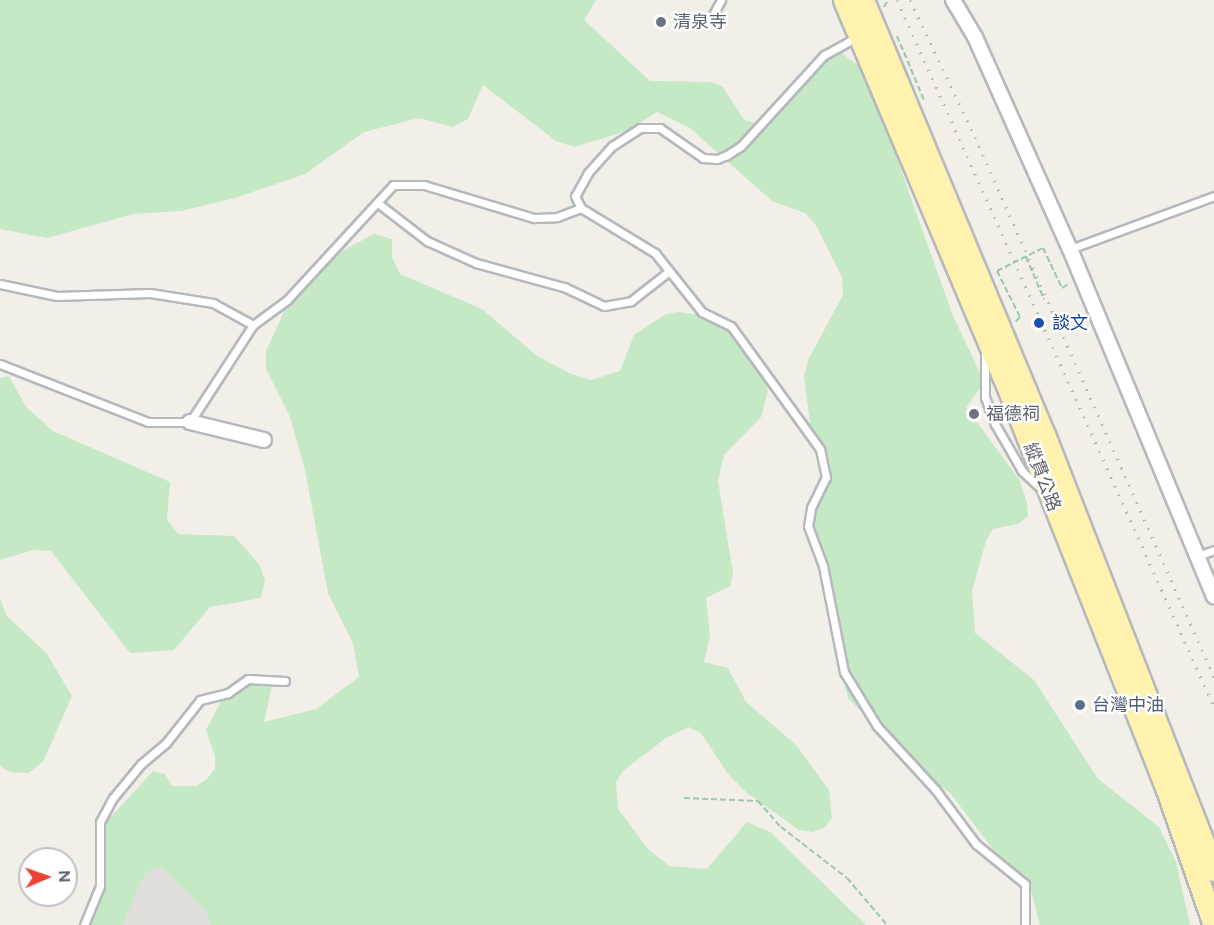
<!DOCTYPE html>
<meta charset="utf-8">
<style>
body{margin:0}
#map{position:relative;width:1214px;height:925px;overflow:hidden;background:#f1efe8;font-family:Figtree,"Noto Sans TC",sans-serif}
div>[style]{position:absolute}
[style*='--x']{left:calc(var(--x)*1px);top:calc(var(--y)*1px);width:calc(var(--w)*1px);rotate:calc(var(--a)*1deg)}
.industrial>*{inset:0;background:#e0deda}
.green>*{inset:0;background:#c5e8c5}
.path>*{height:2px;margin-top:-1px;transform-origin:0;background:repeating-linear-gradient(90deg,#9cc7a9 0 6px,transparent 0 9px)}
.roads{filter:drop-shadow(2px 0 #b5b8bc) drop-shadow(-2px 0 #b5b8bc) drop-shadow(0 2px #b5b8bc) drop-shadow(0 -2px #b5b8bc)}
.lane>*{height:7px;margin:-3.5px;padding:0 3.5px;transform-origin:3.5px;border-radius:3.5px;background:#fff}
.street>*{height:14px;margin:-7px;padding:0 7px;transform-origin:7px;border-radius:7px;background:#fff}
.primary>*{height:21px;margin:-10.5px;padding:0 10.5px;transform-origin:10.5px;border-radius:10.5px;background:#fff2af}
.rail>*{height:3px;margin-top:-1.5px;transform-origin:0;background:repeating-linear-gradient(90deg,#b6b7b8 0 1.5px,transparent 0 9.5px)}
.path-bridge>*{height:2px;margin-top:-1px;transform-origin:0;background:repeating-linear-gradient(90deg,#9cc7a9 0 6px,transparent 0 9px)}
.dots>*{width:16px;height:16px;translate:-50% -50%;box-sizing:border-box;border:3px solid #fff;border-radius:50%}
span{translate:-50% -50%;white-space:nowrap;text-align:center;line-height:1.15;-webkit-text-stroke:4.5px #fff;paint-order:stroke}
.worship-label{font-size:18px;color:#5b616d}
.left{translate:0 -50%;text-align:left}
.transit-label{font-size:18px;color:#164399}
.street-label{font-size:18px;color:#5f6368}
.service-label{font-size:18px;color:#4e5e75}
.north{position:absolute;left:18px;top:847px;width:60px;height:60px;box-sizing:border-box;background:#fff;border:2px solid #bfc1c3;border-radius:50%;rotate:88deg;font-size:16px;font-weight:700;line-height:24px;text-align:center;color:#5f6368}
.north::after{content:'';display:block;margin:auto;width:21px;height:27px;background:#ea4335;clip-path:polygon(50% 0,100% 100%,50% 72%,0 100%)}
</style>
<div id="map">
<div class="industrial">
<i style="clip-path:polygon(160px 866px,206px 911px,211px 925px,123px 925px,140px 883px,148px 872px)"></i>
</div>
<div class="green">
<i style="clip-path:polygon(0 0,596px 0,584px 20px,650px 81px,712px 82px,723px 87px,744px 120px,756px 123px,777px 110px,819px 65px,839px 51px,859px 66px,885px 125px,953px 316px,980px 373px,982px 386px,966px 407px,1019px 479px,1027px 503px,1028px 516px,1018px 524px,993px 529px,986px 541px,972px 591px,975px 633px,1034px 680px,1098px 779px,1159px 827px,1176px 862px,1190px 925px,1040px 925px,1030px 887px,995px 852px,951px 794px,911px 762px,848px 698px,833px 633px,827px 566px,807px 532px,831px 475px,829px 458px,811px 430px,804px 377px,808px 360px,843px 295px,842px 277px,816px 225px,805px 213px,772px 201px,690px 128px,657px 112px,627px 131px,574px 147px,556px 141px,483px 85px,468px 119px,453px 127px,419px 118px,364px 132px,305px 174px,235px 198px,181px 211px,133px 214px,47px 238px,0 229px)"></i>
<i style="clip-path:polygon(374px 234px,392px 239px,392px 257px,400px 274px,482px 309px,537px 356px,571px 374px,591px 380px,620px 371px,634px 335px,666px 314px,678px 312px,718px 317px,761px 366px,768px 391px,761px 417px,724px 455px,718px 481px,733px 573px,730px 586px,706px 598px,710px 636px,704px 662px,728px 668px,746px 702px,796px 745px,829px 790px,832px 818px,824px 828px,812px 832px,799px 830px,747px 793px,728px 774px,701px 733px,689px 727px,666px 738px,623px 771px,616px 782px,618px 809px,648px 849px,669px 866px,707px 869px,747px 822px,770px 832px,866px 925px,211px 925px,206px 911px,160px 866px,148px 872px,140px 883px,123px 925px,85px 925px,98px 883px,98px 831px,153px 771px,165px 774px,172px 786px,196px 786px,207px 779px,215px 769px,215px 756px,206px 730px,225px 694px,255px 677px,272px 685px,264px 722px,316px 709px,359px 677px,353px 643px,328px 593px,305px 470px,290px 417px,266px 369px,266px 351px,288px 303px,342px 251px)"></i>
<i style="clip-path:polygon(9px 376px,26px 407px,53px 431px,170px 482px,167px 520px,178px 534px,234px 536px,259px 564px,265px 580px,261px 598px,210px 607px,174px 650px,130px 653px,51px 551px,33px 550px,0 560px,0 378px)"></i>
<i style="clip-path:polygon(0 598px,6px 615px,47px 654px,72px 696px,43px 762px,28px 773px,10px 772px,0 766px)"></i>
</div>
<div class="path">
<i style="--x:884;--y:7;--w:8;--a:-60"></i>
<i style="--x:897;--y:36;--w:69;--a:67.1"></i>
<i style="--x:1043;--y:248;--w:44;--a:64.6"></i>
<i style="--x:1062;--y:288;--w:9;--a:-32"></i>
<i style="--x:1026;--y:257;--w:46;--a:66.8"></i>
<i style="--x:997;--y:271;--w:51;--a:63.4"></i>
<i style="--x:1020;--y:317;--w:7;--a:135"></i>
<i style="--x:684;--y:798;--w:74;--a:2.3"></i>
<i style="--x:758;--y:801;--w:35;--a:49"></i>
<i style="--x:781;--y:827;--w:83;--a:37.7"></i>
<i style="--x:847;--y:878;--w:62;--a:49.6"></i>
</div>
<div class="roads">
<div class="lane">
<i style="--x:710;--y:20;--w:23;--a:-61"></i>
<i style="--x:857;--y:37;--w:38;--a:151"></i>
<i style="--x:824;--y:55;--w:123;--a:132.4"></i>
<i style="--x:741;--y:146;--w:17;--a:147"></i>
<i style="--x:727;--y:155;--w:11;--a:158"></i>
<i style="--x:717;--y:159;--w:14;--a:-176"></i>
<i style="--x:703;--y:158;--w:52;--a:-145.1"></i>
<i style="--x:660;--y:128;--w:20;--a:180"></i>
<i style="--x:640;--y:128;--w:33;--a:147"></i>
<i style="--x:612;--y:146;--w:36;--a:132"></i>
<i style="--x:588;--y:173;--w:26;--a:119"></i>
<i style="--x:575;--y:196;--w:13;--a:63"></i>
<i style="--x:581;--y:208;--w:87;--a:31.3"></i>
<i style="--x:655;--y:253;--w:75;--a:51.5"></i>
<i style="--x:702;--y:312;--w:32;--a:26"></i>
<i style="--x:731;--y:326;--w:152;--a:54.1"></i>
<i style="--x:820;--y:449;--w:29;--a:78"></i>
<i style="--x:826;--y:477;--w:34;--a:116"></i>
<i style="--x:811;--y:508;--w:18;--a:99"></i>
<i style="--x:808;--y:526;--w:43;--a:69.4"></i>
<i style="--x:823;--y:566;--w:108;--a:78.8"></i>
<i style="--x:844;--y:672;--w:63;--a:58.6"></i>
<i style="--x:877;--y:726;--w:86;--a:47.4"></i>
<i style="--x:935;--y:789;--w:69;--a:53.3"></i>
<i style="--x:976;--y:844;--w:63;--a:39.2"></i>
<i style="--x:1025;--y:884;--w:41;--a:90"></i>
<i style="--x:379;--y:204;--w:61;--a:37.6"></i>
<i style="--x:427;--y:241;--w:54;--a:24.2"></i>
<i style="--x:476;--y:263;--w:91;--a:15.3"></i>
<i style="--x:564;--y:287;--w:44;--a:25.4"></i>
<i style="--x:604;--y:306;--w:27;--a:-10"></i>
<i style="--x:631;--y:301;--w:47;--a:-38.1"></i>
<i style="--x:1070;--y:249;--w:153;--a:-20.2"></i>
<i style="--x:0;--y:284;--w:58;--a:11.9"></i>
<i style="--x:57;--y:296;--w:93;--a:-1.8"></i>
<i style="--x:150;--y:293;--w:64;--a:9"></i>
<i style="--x:213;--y:303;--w:46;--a:28.8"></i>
<i style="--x:985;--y:352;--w:45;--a:90"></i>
<i style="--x:985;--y:397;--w:29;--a:70"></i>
<i style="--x:995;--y:424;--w:54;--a:60.1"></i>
<i style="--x:1022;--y:471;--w:26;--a:43"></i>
<i style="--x:0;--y:364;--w:159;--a:21.4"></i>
<i style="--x:148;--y:422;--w:42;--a:0"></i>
<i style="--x:190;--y:422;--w:116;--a:-57"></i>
<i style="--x:253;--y:325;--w:42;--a:-36.3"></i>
<i style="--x:287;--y:300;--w:156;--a:-47.3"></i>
<i style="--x:393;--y:185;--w:31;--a:0"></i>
<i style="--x:424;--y:185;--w:115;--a:16.7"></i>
<i style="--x:534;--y:218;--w:23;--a:-2"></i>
<i style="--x:557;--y:217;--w:26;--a:-21"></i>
<i style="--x:1197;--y:556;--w:18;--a:-19"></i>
<i style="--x:84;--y:925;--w:42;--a:-67.7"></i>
<i style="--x:100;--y:886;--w:64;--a:-90"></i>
<i style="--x:100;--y:822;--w:27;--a:-62"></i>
<i style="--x:113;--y:798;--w:44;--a:-50.5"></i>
<i style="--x:141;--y:764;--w:33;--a:-40"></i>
<i style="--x:166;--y:743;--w:55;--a:-51.7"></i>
<i style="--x:200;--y:700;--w:29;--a:-14"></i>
<i style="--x:228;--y:693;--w:24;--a:-35"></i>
<i style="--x:248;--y:679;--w:37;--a:3"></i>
</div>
<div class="street">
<i style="--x:953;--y:0;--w:43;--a:59.3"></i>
<i style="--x:975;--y:37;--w:232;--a:65.9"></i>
<i style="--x:1070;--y:249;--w:376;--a:67.5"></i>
<i style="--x:190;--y:422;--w:76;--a:13.7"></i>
</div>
<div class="primary">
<i style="--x:844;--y:0;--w:410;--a:67.1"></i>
<i style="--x:1004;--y:378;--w:440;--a:68.4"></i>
<i style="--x:1166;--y:787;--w:146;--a:70.8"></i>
<i style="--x:863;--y:0;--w:470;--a:67.4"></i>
<i style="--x:1044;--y:434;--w:468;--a:68.7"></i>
</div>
</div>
<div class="rail">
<i style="--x:897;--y:0;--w:775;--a:65.85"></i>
<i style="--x:910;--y:0;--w:152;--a:64.6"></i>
<i style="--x:975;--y:137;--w:591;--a:66.13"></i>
</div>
<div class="path-bridge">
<i style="--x:997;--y:271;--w:51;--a:-26.6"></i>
</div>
<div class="dots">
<i style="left:661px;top:22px;background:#6b7280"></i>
<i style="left:1039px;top:323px;background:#1a4fb4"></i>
<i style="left:974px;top:414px;background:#6b7280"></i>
<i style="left:1080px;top:705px;background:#5c6f8a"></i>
</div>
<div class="worship-label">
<span class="left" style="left:673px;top:22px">清泉寺</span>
<span class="left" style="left:986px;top:414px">福德祠</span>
</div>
<div class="transit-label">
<span class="left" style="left:1052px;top:323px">談文</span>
</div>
<div class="street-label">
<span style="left:1042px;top:477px;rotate:69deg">縱貫公路</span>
</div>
<div class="service-label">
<span class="left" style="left:1092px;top:705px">台灣中油</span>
</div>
<div class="north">N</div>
</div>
